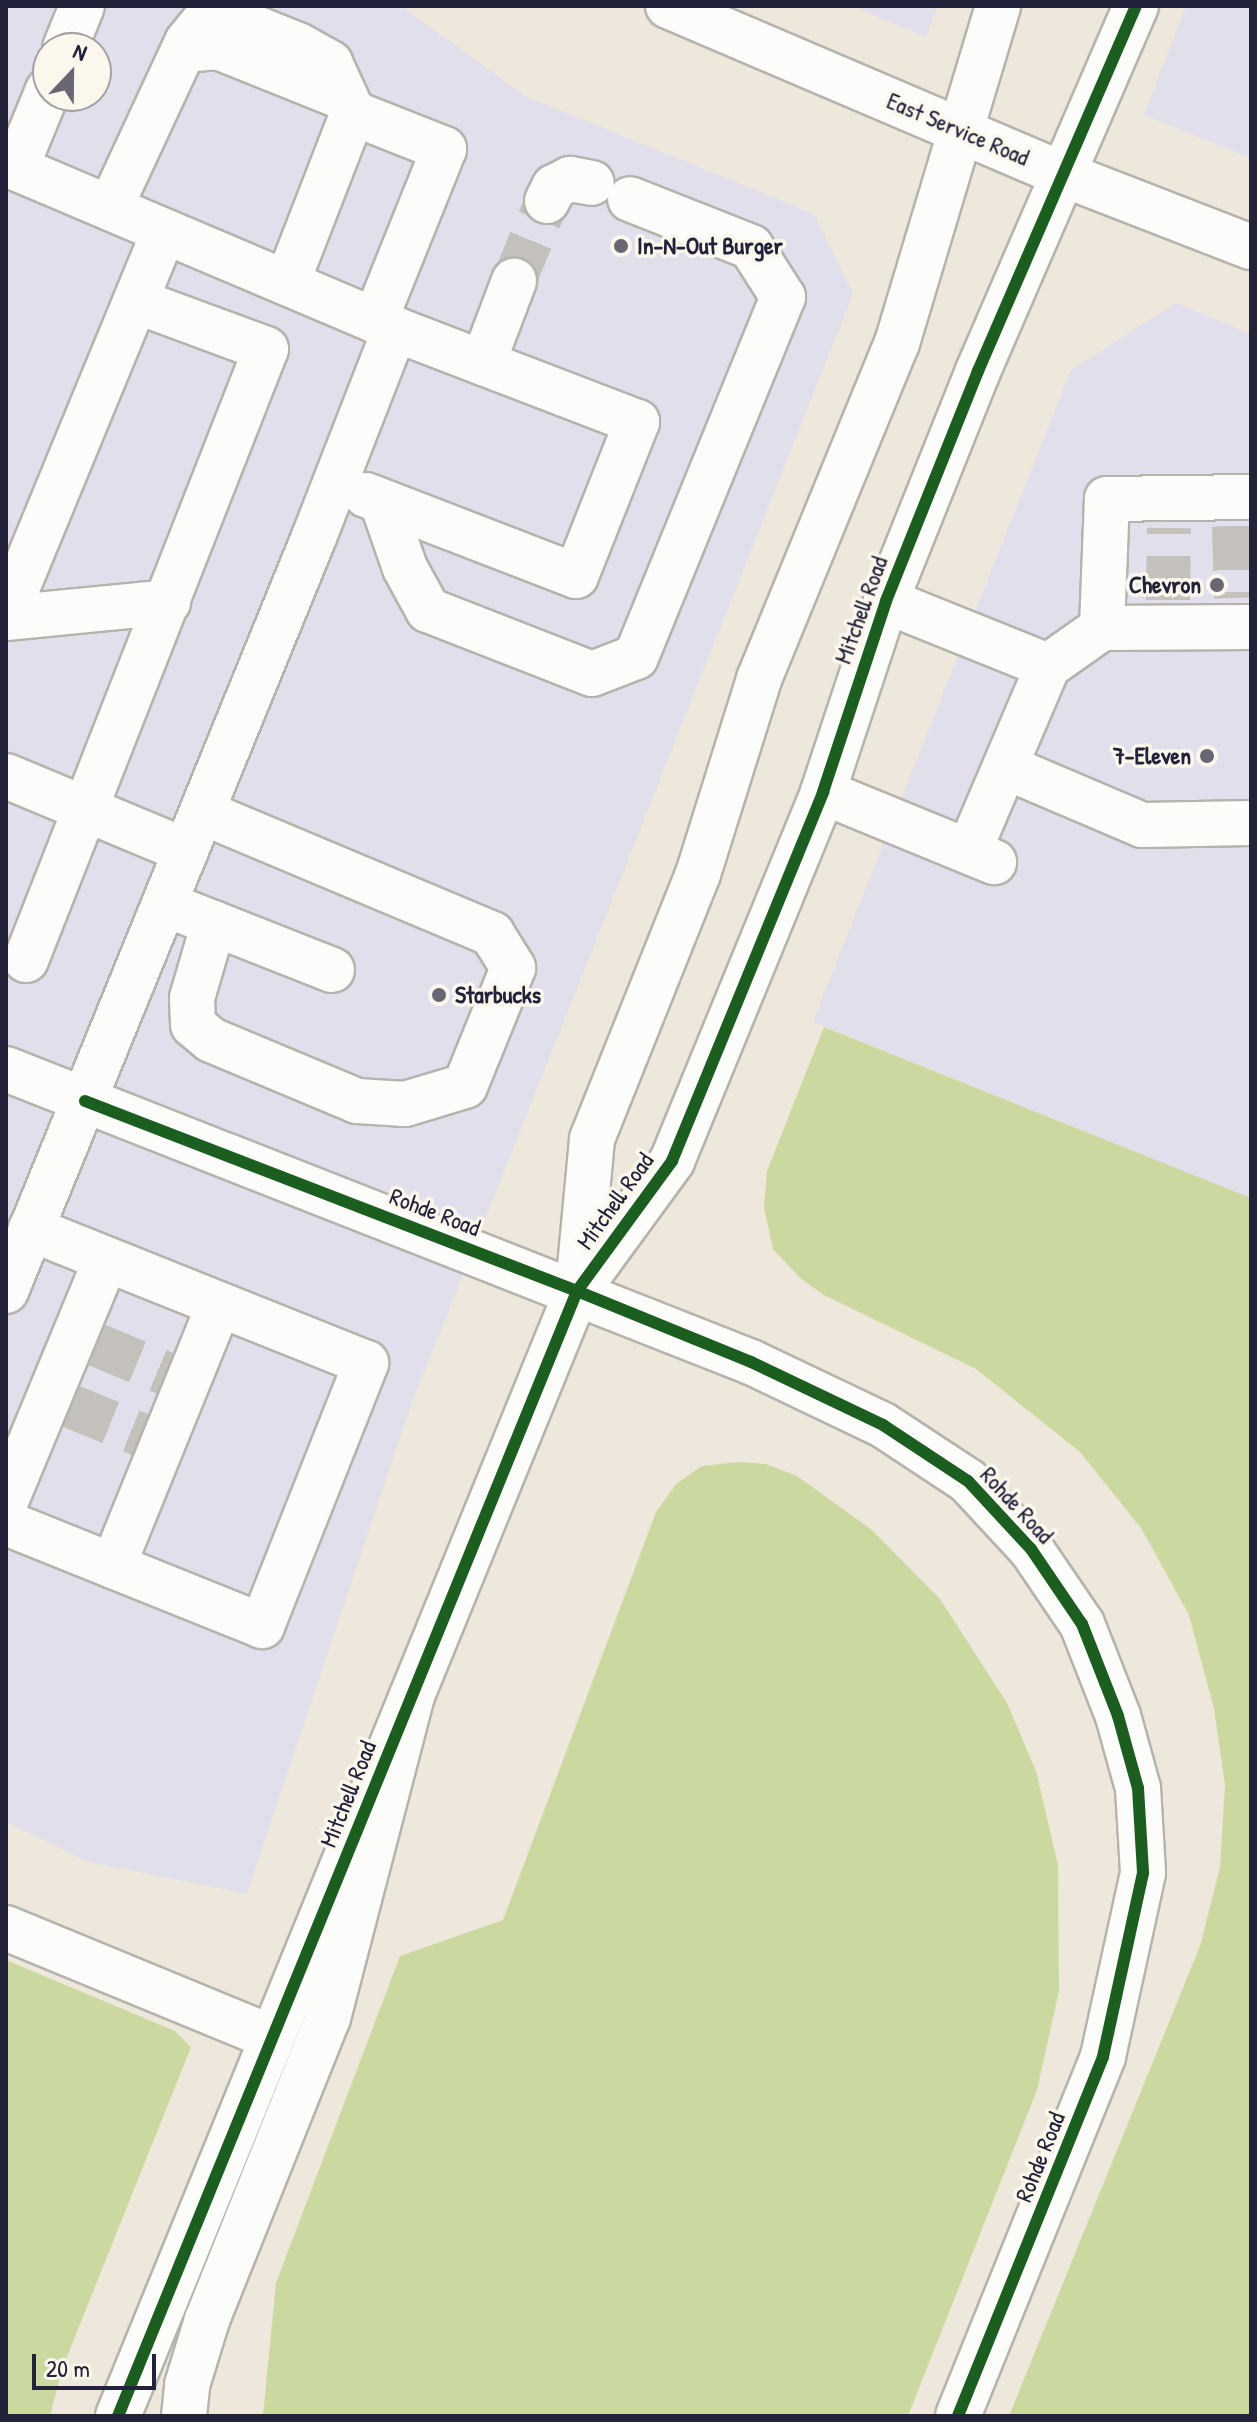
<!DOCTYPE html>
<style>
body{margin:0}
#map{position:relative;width:1257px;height:2422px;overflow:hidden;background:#ede8db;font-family:"Patrick Hand",sans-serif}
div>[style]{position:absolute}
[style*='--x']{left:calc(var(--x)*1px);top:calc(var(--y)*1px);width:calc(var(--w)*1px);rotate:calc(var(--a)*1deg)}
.built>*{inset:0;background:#e1dfeb}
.green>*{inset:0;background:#cbd9a1}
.minor-tunnel>*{height:44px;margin-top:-22px;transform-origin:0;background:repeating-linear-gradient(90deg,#c4c0bb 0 44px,transparent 0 66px)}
.roads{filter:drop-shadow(2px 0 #b6b3ad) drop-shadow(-2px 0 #b6b3ad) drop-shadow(0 2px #b6b3ad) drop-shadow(0 -2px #b6b3ad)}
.minor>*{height:44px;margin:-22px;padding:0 22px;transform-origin:22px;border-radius:22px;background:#fcfcfa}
.highway>*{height:44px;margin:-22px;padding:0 22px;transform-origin:22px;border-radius:22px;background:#fcfcfa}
.cycleway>*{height:12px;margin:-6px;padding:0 6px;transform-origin:6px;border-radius:6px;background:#1b5e20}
.dots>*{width:22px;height:22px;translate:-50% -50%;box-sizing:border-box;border:4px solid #fbf7ec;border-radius:50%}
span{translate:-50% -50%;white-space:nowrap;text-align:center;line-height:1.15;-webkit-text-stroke:7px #fbf7ec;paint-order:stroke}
.street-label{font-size:24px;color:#22223b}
.poi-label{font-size:24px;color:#22223b;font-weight:700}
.left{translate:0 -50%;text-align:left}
.right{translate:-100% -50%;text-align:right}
.frame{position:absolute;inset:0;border:8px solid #22223b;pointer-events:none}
.north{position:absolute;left:32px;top:32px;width:80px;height:80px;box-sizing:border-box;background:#fbf7ec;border:2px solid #a4a2a5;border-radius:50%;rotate:22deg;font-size:22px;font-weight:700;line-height:32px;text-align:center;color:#22223b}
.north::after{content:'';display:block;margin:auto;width:28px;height:36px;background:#696773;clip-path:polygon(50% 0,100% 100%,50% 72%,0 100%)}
.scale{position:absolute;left:32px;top:2354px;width:124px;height:36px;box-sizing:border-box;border:4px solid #22223b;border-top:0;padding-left:10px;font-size:24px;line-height:28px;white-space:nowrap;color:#22223b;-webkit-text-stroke:6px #fbf7ec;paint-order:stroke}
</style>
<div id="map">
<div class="built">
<i style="clip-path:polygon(evenodd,6px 6px,401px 6px,525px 96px,814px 214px,853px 294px,408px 1413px,247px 1894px,89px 1862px,6px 1822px,6px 6px,48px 48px,96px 48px,96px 96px,48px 96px,48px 48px)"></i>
<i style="clip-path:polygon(852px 6px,938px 6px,925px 37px)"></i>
<i style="clip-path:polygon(1186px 6px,1251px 6px,1251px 158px,1144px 115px)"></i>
<i style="clip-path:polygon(1176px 303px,1251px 334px,1251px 1198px,813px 1022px,1071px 370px)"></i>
</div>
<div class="green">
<i style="clip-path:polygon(824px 1027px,1251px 1198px,1251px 2416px,1009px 2416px,1200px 1946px,1220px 1867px,1225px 1785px,1214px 1709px,1189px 1615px,1141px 1528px,1080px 1452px,976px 1369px,824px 1295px,800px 1278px,773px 1249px,764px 1207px,767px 1171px)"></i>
<i style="clip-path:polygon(738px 1462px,766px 1464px,797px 1476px,872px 1530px,940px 1599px,1007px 1703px,1036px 1771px,1058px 1865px,1059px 1991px,1037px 2090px,908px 2416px,263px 2416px,276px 2283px,400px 1956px,503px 1920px,656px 1512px,676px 1484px,702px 1466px)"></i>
<i style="clip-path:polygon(6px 1960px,175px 2031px,191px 2047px,62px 2369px,50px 2416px,6px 2416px)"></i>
</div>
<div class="minor-tunnel">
<i style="--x:514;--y:281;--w:87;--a:-67.6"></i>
<i style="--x:1234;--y:526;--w:72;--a:88.4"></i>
<i style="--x:1168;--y:600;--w:72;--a:-89.2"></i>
<i style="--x:97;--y:1345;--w:78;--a:22.6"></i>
<i style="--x:70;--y:1406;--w:80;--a:22.1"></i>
</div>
<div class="roads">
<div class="minor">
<i style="--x:668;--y:6;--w:431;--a:23.1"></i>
<i style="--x:1065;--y:175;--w:199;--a:21.2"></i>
<i style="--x:65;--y:48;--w:45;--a:-68"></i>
<i style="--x:184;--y:50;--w:34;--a:-5"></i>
<i style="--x:218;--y:47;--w:137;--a:21.9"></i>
<i style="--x:547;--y:201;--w:16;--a:-63"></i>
<i style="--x:554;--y:187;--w:18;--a:-27"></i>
<i style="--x:570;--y:179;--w:22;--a:10"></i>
<i style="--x:110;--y:208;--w:183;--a:-65.1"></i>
<i style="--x:187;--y:42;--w:28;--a:-51"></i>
<i style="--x:205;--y:20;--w:23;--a:-7"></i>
<i style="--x:228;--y:17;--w:75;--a:21.8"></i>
<i style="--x:298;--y:45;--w:37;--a:29"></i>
<i style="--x:330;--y:63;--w:55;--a:65.3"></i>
<i style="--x:287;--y:283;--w:182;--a:-68.8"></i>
<i style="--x:353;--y:113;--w:98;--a:21.6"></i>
<i style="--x:444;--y:149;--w:185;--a:111.9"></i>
<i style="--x:483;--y:363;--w:88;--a:-69.3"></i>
<i style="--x:366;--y:495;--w:225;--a:21.1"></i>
<i style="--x:576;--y:576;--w:166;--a:-68.4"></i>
<i style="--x:637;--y:422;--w:259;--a:-159"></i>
<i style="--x:382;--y:502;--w:70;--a:70.8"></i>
<i style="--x:405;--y:568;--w:48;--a:61.3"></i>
<i style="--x:428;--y:610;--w:176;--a:21.3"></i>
<i style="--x:592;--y:674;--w:47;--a:-21.1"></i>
<i style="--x:636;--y:657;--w:389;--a:-67.8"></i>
<i style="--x:783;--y:297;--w:59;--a:-122.6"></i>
<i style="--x:751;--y:247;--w:130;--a:-158.4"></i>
<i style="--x:886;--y:601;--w:175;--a:21.9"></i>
<i style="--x:1048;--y:666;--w:66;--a:-35.1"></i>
<i style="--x:1102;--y:628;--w:149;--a:-0.4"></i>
<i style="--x:6;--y:615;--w:415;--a:-67.6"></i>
<i style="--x:6;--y:618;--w:163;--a:-5.6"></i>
<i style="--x:1102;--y:628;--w:129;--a:-87.8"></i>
<i style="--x:1107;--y:499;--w:144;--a:-0.8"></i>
<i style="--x:1006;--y:767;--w:148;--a:23.1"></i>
<i style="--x:1142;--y:825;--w:109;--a:-1.1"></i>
<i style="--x:6;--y:776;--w:195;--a:22.6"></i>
<i style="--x:823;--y:792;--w:185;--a:22.3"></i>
<i style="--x:202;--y:812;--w:315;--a:22.8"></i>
<i style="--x:492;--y:934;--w:40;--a:58"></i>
<i style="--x:513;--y:968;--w:127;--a:112.1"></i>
<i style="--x:465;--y:1086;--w:63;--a:163.3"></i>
<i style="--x:405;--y:1104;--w:48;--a:-176.4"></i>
<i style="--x:357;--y:1101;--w:158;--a:-157.3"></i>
<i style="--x:211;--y:1040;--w:23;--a:-140"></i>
<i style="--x:193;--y:1025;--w:27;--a:-92"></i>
<i style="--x:192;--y:998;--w:78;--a:-73.7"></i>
<i style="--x:969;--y:851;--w:201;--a:-66.9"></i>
<i style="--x:185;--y:912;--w:158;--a:21.5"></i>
<i style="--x:26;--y:960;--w:656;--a:-68.56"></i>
<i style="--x:266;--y:349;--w:139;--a:-159.7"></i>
<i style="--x:6;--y:1069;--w:801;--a:21.47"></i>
<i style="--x:751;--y:1362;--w:146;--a:25.5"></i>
<i style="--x:883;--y:1425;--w:102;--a:33.4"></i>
<i style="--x:968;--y:1481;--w:93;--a:47.2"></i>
<i style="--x:1031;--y:1549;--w:91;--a:55.8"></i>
<i style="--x:1082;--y:1624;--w:99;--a:68.6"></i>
<i style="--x:1118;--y:1716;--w:75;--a:74.5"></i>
<i style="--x:1138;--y:1788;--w:85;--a:86.6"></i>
<i style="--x:1143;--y:1873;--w:188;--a:102.3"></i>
<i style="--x:1103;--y:2057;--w:387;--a:112"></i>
<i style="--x:578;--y:1288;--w:150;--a:-84.6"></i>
<i style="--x:592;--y:1139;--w:285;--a:-68.2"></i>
<i style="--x:698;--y:874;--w:204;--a:-72.6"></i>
<i style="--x:759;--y:679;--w:363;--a:-67.7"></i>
<i style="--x:897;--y:343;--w:352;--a:-73.3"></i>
<i style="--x:6;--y:1291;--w:814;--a:-67.78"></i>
<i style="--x:314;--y:537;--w:223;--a:-68.7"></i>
<i style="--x:395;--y:329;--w:412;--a:-157"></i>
<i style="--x:16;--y:168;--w:84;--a:-67.7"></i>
<i style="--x:6;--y:1501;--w:261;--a:-67.5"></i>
<i style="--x:6;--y:1523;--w:276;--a:21.9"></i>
<i style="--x:262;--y:1626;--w:283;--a:-68.4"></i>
<i style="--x:366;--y:1363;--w:361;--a:-158.2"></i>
<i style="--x:113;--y:1566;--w:282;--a:-67.9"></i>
<i style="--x:118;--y:2416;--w:1215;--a:-67.8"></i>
<i style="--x:577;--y:1291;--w:161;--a:-53.8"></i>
<i style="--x:672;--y:1161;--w:399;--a:-67.7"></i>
<i style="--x:823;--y:792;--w:201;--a:-71.7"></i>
<i style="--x:886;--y:601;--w:248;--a:-68.2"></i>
<i style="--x:978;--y:371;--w:398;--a:-66.6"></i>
</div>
<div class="highway">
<i style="--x:6;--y:1928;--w:287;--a:22.4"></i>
<i style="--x:184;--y:2416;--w:31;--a:-84"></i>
<i style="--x:187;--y:2385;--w:68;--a:-72.9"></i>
<i style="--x:207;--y:2320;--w:325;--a:-68.2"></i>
<i style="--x:328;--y:2018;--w:333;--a:-75.4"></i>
</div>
</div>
<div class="cycleway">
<i style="--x:85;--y:1101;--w:527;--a:21.12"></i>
<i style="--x:577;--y:1291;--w:188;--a:22.2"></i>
<i style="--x:751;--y:1362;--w:146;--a:25.5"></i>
<i style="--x:883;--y:1425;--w:102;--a:33.4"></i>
<i style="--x:968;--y:1481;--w:93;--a:47.2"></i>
<i style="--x:1031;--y:1549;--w:91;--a:55.8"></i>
<i style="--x:1082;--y:1624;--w:99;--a:68.6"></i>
<i style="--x:1118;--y:1716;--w:75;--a:74.5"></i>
<i style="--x:1138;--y:1788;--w:85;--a:86.6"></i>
<i style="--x:1143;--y:1873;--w:188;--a:102.3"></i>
<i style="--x:1103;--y:2057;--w:387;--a:112"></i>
<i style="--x:118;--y:2416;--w:1215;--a:-67.8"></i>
<i style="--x:577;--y:1291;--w:161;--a:-53.8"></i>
<i style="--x:672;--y:1161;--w:399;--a:-67.7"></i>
<i style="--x:823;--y:792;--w:201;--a:-71.7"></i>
<i style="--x:886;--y:601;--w:248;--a:-68.2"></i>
<i style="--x:978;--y:371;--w:398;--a:-66.6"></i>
</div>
<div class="dots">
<i style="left:621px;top:246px;background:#696773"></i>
<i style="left:1217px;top:585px;background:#696773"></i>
<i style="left:1207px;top:756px;background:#696773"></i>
<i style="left:439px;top:995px;background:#696773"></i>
</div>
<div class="street-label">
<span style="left:958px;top:129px;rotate:23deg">East Service Road</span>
<span style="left:861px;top:610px;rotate:-70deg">Mitchell Road</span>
<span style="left:615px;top:1201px;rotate:-54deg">Mitchell Road</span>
<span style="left:435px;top:1212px;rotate:21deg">Rohde Road</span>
<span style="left:1017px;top:1505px;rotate:47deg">Rohde Road</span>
<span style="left:348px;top:1794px;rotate:-68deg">Mitchell Road</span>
<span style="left:1040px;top:2157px;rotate:-68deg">Rohde Road</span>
</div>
<div class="poi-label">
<span class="left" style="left:637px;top:246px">In-N-Out Burger</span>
<span class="right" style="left:1201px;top:585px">Chevron</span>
<span class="right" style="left:1191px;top:756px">7-Eleven</span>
<span class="left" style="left:455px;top:995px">Starbucks</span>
</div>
<div class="frame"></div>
<div class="north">N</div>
<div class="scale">20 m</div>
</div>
